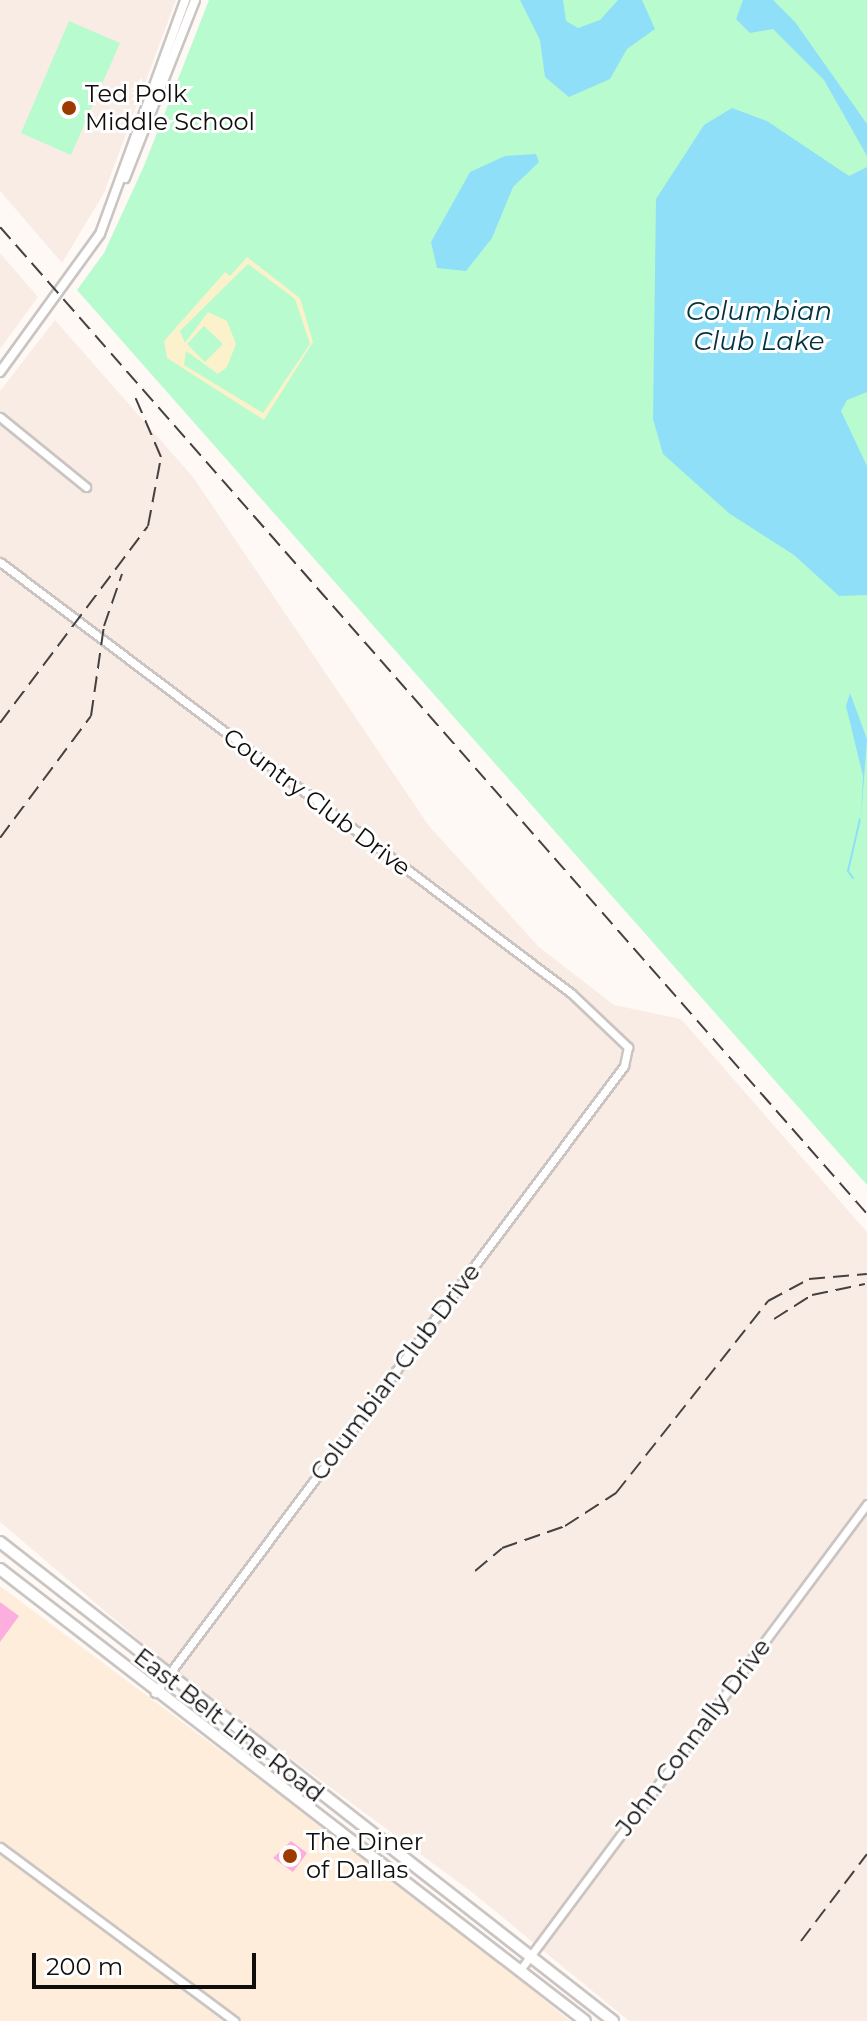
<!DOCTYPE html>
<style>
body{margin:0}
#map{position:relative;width:867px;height:2021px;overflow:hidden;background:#fff9f6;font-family:Montserrat,sans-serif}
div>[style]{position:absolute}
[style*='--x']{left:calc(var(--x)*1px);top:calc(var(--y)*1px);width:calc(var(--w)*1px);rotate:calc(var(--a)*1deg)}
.commercial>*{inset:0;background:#feeddb}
.built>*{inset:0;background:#f9ece5}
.green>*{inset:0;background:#b7fbcf}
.sand>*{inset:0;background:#fbf1cb}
.water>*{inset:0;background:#90dff9}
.stream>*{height:2px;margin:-1px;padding:0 1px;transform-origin:1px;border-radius:1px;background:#90dff9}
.building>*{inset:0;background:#fcafdf}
.roads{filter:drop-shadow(2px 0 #cac5c2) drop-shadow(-2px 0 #cac5c2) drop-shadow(0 2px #cac5c2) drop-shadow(0 -2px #cac5c2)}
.minor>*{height:7px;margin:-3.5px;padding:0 3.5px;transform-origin:3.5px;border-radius:3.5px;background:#fff}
.tertiary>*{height:8px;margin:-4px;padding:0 4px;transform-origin:4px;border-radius:4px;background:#fff}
.primary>*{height:10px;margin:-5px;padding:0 5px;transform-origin:5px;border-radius:5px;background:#fff}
.rail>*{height:2px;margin-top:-1px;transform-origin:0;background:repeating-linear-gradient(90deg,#444140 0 16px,transparent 0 24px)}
.dots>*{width:22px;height:22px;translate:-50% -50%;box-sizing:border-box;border:4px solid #fff;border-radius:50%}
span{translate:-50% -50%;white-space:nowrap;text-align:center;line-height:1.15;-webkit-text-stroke:6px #fff;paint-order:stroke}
.poi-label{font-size:24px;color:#100e0d}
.left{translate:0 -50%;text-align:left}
.street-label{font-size:24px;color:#100e0d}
.water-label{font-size:26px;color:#00323f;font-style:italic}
.scale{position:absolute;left:32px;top:1953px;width:224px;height:36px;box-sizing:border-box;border:4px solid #100e0d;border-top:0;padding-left:10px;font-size:24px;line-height:28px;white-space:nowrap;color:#100e0d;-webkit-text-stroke:6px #fff;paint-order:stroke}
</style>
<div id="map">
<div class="commercial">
<i style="clip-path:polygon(0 1586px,433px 1909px,570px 2021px,0 2021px)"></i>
</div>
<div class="built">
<i style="clip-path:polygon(0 0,176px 0,104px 193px,62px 263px,0 191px)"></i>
<i style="clip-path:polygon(0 253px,38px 297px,0 349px)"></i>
<i style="clip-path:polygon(55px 320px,193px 477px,429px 826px,539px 947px,614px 1005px,681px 1019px,867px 1232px,867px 2021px,629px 2021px,473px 1893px,192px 1685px,0 1522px,0 391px)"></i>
</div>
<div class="green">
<i style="clip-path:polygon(209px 0,867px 0,867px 1185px,77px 290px,104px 253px,144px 166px)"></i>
<i style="clip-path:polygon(69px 21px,120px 43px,71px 155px,21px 133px)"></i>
</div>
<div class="sand">
<i style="clip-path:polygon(evenodd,247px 257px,300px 298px,313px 342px,264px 420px,167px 358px,164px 341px,225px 272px,230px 276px,247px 257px,248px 264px,295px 299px,310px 344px,263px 413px,184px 365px,186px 351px,218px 374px,227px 367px,236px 344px,227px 321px,208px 312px,185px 343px,180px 331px,248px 264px,247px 257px,204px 326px,223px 344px,205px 362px,187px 344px,204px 326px)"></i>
</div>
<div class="water">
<i style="clip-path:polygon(520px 0,563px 0,566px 21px,578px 28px,600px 20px,618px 0,642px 0,655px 29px,627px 49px,610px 79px,569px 97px,545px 77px,540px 40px)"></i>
<i style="clip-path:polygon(743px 0,773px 0,795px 22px,867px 124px,867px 156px,824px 80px,773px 29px,750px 33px,736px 19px)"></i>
<i style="clip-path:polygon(732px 108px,767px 121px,849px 176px,867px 167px,867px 392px,847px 400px,841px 411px,867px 466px,867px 595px,839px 596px,794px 555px,730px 514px,663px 454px,653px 419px,656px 199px,704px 125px)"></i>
<i style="clip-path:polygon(536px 154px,539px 162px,513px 187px,492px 238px,466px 271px,437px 268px,431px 242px,470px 172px,505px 156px)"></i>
<i style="clip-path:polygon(850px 693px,867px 739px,861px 819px,863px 776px,846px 706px)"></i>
</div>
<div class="stream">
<i style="--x:853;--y:878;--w:9;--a:-126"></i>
<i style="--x:848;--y:871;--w:53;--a:-77"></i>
</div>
<div class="building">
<i style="clip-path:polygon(0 1602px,19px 1616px,0 1642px)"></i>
<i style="clip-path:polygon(291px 1841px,307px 1853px,293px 1872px,273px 1858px)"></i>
</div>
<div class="roads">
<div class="minor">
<i style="--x:0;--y:417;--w:111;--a:39.1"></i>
<i style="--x:0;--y:562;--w:715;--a:37.05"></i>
<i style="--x:571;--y:993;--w:79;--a:43.5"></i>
<i style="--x:628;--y:1047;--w:19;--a:102"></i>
<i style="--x:624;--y:1066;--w:783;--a:126.8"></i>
<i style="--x:0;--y:1847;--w:292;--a:36.6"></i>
<i style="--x:520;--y:1970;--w:581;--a:-53.33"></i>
</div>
<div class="tertiary">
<i style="--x:125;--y:178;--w:191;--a:-68.5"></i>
<i style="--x:0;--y:372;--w:170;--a:-54.1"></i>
<i style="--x:100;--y:234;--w:249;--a:-70"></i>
</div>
<div class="primary">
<i style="--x:0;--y:1542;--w:778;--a:38"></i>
<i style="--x:0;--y:1569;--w:739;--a:37.69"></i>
</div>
</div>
<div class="rail">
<i style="--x:0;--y:227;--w:1314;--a:48.7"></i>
<i style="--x:0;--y:723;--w:246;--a:-53.1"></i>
<i style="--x:148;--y:526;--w:70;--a:-79.3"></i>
<i style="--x:161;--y:457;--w:71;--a:-113.3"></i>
<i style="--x:0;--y:838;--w:152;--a:-53.3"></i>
<i style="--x:91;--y:716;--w:91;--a:-81.8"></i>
<i style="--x:104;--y:626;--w:55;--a:-70.9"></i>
<i style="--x:774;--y:1319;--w:45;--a:-32.3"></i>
<i style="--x:812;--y:1295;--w:54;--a:-11.7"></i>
<i style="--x:475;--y:1571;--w:35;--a:-40"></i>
<i style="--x:502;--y:1548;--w:67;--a:-19.2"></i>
<i style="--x:565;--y:1526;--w:61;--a:-32.9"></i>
<i style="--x:616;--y:1493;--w:245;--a:-51.6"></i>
<i style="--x:768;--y:1301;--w:47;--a:-28.2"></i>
<i style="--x:809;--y:1279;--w:58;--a:-4.9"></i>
<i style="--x:801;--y:1941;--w:109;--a:-52.8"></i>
</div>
<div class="dots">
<i style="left:69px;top:108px;background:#9d3a00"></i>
<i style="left:290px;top:1856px;background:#9d3a00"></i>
</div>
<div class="poi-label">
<span class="left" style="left:85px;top:108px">Ted Polk<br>Middle School</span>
<span class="left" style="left:306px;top:1856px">The Diner<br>of Dallas</span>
</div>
<div class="street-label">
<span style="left:317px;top:802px;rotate:37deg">Country Club Drive</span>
<span style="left:395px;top:1372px;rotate:-53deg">Columbian Club Drive</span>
<span style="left:229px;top:1725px;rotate:38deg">East Belt Line Road</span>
<span style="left:693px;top:1737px;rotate:-53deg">John Connally Drive</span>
</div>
<div class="water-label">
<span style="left:759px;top:327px">Columbian<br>Club Lake</span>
</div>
<div class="scale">200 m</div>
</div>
